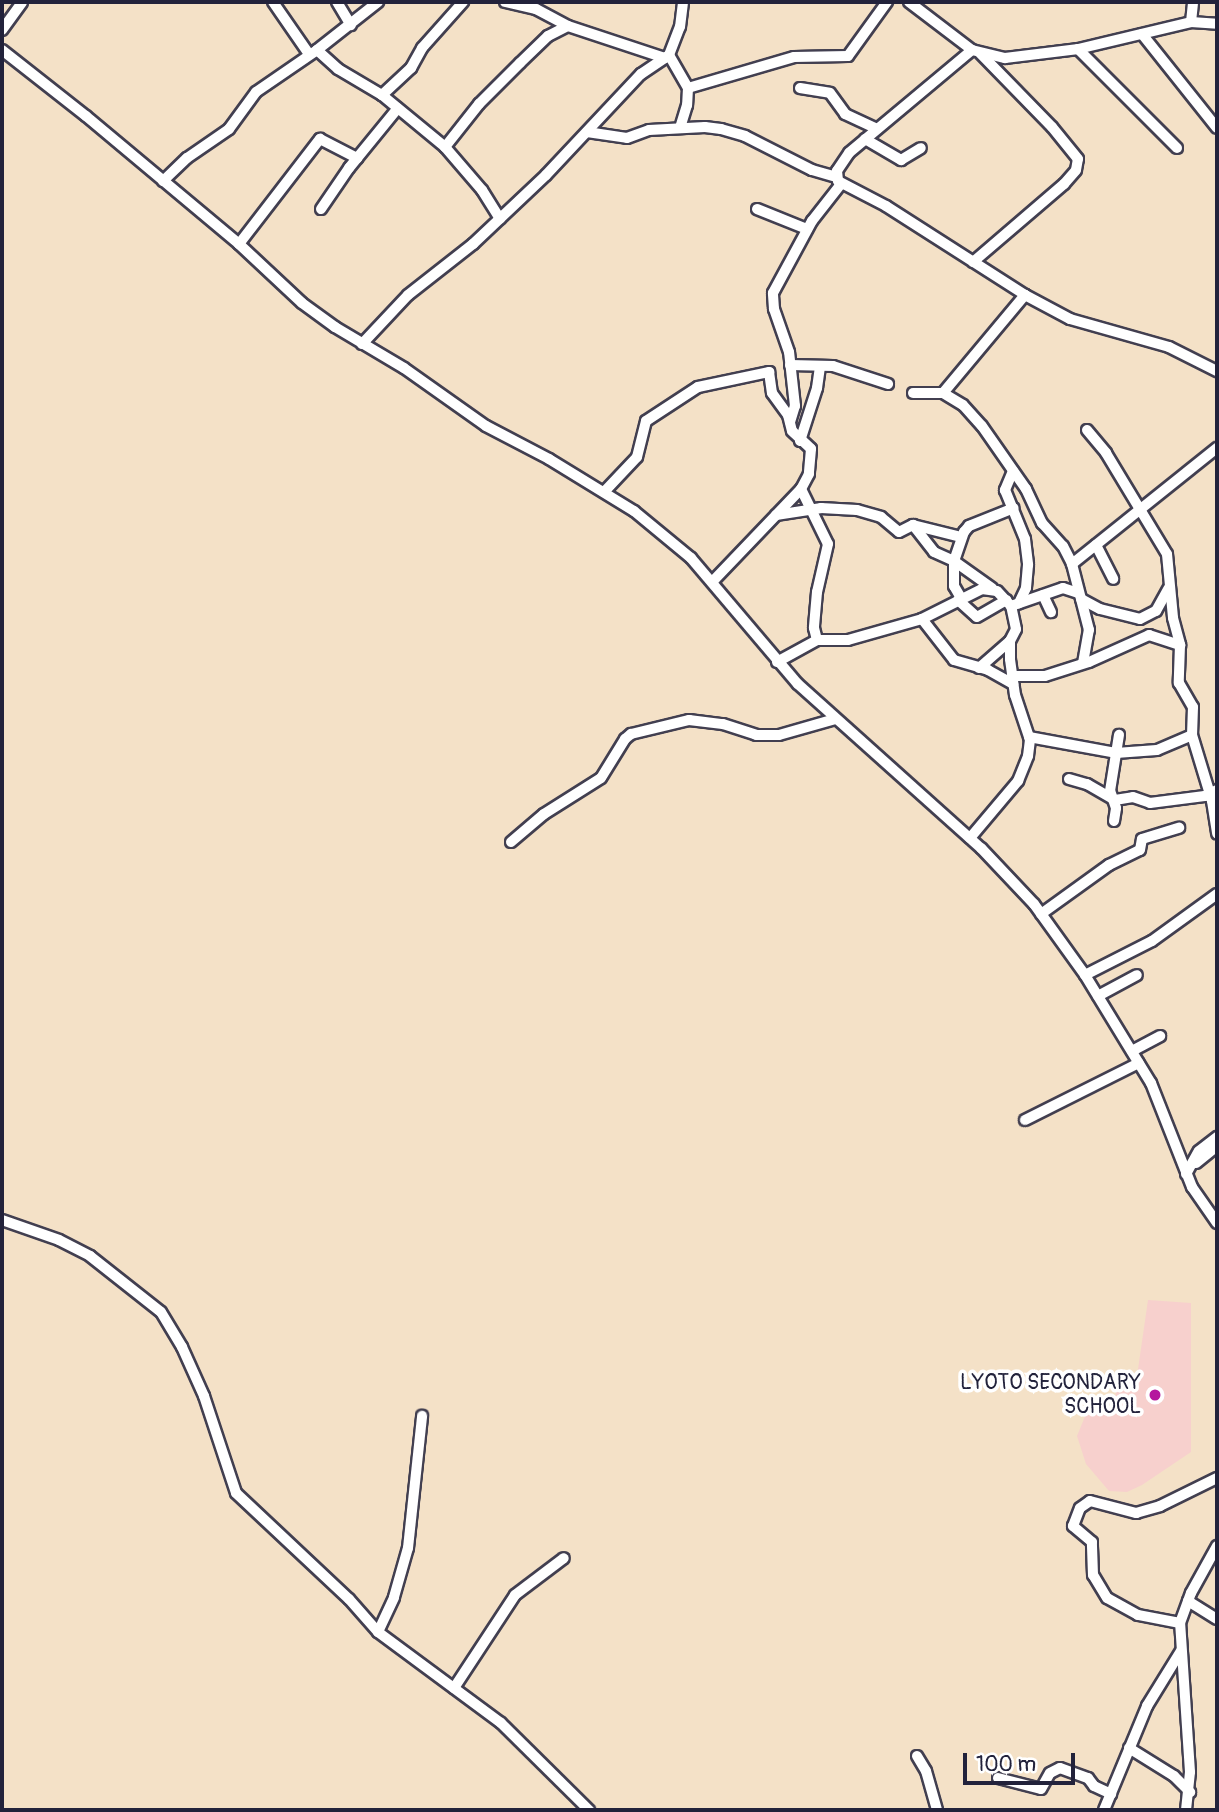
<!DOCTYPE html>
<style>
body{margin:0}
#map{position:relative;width:1219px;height:1812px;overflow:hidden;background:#f4e1c7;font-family:Pangolin,sans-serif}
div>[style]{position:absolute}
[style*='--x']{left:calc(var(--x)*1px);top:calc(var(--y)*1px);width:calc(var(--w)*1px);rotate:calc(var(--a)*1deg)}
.built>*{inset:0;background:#f7d0cd}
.roads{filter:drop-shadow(2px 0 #423f50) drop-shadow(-2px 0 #423f50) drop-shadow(0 2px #423f50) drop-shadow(0 -2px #423f50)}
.minor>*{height:10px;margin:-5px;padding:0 5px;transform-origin:5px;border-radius:5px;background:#fff}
.dots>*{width:19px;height:19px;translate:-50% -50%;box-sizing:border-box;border:4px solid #fff;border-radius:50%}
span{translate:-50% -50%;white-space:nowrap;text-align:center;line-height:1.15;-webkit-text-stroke:7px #fff;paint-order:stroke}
.poi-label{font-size:21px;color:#22223b}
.right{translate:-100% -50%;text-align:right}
.frame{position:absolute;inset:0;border:4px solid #22223b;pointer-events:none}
.scale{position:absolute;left:963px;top:1753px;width:112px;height:32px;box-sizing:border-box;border:4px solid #22223b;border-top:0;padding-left:9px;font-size:21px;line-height:24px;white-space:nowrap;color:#22223b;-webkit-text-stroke:5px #fff;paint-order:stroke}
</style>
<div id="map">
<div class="built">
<i style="clip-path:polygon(1148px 1300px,1191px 1303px,1191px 1452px,1142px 1485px,1127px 1492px,1109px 1491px,1086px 1464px,1077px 1436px,1086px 1414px,1112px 1411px,1120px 1375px,1137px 1376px)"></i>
</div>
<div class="roads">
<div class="minor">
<i style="--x:273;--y:2;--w:63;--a:55.3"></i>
<i style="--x:337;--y:2;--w:27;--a:59"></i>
<i style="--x:505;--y:2;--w:32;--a:13"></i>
<i style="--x:536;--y:9;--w:36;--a:28"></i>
<i style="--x:568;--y:26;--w:102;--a:18.3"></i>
<i style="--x:909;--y:2;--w:79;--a:37.3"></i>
<i style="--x:972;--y:50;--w:34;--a:14"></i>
<i style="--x:1005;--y:58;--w:74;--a:-7"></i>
<i style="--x:1078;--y:49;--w:116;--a:-13.4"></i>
<i style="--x:1191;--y:22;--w:26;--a:4"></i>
<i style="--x:1191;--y:22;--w:20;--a:-84"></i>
<i style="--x:2;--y:30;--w:34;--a:-54"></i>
<i style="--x:1142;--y:34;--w:120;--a:51.4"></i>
<i style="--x:1078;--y:49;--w:140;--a:45"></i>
<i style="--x:2;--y:50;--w:107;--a:38.2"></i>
<i style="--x:86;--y:116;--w:199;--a:39.9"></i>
<i style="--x:239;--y:244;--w:86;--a:43.1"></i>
<i style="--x:302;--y:303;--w:41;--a:36"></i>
<i style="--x:335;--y:327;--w:80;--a:30.7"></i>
<i style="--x:404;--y:368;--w:100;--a:35.3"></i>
<i style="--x:486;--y:426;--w:71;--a:27.6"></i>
<i style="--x:549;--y:459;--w:100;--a:31.5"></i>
<i style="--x:634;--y:511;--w:74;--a:39.5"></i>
<i style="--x:691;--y:558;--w:165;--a:49.7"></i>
<i style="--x:798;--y:684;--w:246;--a:41.9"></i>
<i style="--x:981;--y:848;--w:77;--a:46.6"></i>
<i style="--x:1034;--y:904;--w:87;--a:54.3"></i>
<i style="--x:1085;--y:975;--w:127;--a:58.6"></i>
<i style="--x:1151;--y:1083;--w:112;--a:68.5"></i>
<i style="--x:1192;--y:1187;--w:44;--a:55.2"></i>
<i style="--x:317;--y:50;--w:28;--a:42"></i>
<i style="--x:338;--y:69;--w:51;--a:30.6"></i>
<i style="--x:382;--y:95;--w:82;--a:39.5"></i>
<i style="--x:445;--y:147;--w:57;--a:49.3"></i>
<i style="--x:482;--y:190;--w:34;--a:58"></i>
<i style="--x:972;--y:50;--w:160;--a:140.1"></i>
<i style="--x:849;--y:153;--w:22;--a:124"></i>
<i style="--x:837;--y:171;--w:10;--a:84"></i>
<i style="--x:838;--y:181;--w:54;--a:27.5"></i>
<i style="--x:886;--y:206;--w:165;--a:32.6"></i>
<i style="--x:1025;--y:295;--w:51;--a:28.1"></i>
<i style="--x:1070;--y:319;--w:103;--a:15.8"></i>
<i style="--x:1169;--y:347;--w:54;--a:26.6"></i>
<i style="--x:669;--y:55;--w:38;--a:60"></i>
<i style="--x:688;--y:88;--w:17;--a:93"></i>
<i style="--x:687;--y:105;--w:24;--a:107"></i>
<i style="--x:688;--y:88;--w:110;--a:-16.3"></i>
<i style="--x:794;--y:57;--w:54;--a:-1.1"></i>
<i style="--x:848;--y:56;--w:67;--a:-54.2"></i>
<i style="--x:800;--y:88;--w:30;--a:9"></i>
<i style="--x:830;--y:93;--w:26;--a:54"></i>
<i style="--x:845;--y:114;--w:35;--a:25"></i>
<i style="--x:382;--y:95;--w:40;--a:-43"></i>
<i style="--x:411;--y:68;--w:23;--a:-61"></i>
<i style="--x:422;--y:48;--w:62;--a:-48.3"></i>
<i style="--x:587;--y:132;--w:40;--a:8.5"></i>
<i style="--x:627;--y:138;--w:23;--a:-20"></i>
<i style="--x:649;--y:130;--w:56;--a:-3.1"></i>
<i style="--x:705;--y:127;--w:16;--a:7"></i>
<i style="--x:721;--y:129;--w:25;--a:16"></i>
<i style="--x:745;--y:136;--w:75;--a:26.9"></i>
<i style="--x:812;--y:170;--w:25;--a:16"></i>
<i style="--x:865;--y:139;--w:42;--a:30.3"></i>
<i style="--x:901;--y:160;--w:23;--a:-31"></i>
<i style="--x:445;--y:147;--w:55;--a:-51.7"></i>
<i style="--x:479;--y:104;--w:58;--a:-45"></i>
<i style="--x:520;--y:63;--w:39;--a:-44"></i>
<i style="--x:548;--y:36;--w:22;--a:-27"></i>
<i style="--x:163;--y:181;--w:33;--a:-44"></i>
<i style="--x:187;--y:158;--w:51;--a:-34.6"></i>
<i style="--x:229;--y:129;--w:46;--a:-53.9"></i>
<i style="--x:256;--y:92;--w:74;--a:-34.5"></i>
<i style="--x:317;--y:50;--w:78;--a:-38.2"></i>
<i style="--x:321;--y:209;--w:50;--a:-55.7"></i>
<i style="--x:349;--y:168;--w:77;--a:-50.8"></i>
<i style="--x:757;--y:209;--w:54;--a:21.8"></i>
<i style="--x:239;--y:244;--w:133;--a:-52.4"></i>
<i style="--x:320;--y:139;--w:42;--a:27.2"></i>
<i style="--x:973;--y:262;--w:120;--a:-40.6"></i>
<i style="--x:1064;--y:184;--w:18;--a:-49"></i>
<i style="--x:1076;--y:170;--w:11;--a:-80"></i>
<i style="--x:1078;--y:159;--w:41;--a:-129.1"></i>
<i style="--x:1052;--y:127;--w:103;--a:-134.2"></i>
<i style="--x:362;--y:344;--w:67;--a:-46.8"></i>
<i style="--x:408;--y:295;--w:83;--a:-38.1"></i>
<i style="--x:473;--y:244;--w:100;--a:-43.4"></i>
<i style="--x:546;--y:175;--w:139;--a:-46.8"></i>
<i style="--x:641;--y:74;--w:34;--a:-34"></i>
<i style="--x:669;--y:55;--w:30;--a:-69"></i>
<i style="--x:680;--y:27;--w:25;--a:-83"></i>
<i style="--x:790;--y:365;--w:43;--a:1.3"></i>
<i style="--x:833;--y:366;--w:58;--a:18.1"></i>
<i style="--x:913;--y:393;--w:30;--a:0"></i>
<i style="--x:943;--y:393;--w:128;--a:-50.1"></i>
<i style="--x:943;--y:393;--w:23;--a:31"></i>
<i style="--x:963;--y:405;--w:28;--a:48"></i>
<i style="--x:982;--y:426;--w:77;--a:55.1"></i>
<i style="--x:1026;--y:489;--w:38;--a:65"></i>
<i style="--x:1042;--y:523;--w:31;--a:48"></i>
<i style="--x:1063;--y:546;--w:20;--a:63"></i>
<i style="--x:790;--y:422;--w:17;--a:-73"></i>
<i style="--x:795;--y:406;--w:54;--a:-96.3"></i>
<i style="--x:789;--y:352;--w:46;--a:-109.2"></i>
<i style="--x:774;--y:309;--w:16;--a:-94"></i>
<i style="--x:773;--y:293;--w:82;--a:-61.6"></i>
<i style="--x:812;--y:221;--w:47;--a:-51.9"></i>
<i style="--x:1087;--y:430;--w:30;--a:50"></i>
<i style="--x:1106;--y:453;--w:118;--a:58.9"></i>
<i style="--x:1167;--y:554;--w:64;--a:84.6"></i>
<i style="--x:1173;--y:618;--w:28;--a:75"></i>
<i style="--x:1180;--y:645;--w:38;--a:92"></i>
<i style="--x:1179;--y:683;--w:28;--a:60"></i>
<i style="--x:1193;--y:707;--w:28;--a:92"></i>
<i style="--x:1192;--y:735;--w:69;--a:73.1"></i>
<i style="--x:1212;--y:801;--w:33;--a:81"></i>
<i style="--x:800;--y:441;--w:56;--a:-72.2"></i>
<i style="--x:817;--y:388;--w:22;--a:-82"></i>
<i style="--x:1013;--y:471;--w:21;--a:113"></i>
<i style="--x:1005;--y:490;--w:53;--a:67.8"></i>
<i style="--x:1025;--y:539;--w:26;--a:83"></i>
<i style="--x:1028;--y:565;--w:23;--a:95"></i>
<i style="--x:1026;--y:588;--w:17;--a:115"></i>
<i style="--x:801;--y:489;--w:61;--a:63.9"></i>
<i style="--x:828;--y:544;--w:49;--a:102.9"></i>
<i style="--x:817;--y:592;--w:36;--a:95"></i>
<i style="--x:814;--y:628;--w:12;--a:76"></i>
<i style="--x:604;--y:492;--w:48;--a:-46.7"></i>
<i style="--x:637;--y:457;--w:37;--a:-76"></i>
<i style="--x:646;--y:421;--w:62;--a:-33.2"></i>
<i style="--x:698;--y:387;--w:73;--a:-11.9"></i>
<i style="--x:769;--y:372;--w:21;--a:82"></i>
<i style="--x:772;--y:393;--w:27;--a:54"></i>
<i style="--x:788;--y:415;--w:16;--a:76"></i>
<i style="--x:792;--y:431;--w:26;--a:43"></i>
<i style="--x:811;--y:449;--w:25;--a:95"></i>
<i style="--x:809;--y:474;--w:17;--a:118"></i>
<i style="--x:801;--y:489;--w:127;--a:133.7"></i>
<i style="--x:776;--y:515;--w:46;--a:-8.8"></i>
<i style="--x:821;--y:508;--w:36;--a:3"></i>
<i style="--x:857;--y:510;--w:25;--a:16"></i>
<i style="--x:881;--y:517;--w:23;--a:40"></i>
<i style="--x:899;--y:532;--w:16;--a:-27"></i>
<i style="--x:913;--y:525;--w:49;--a:14"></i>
<i style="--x:913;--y:525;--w:34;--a:52"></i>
<i style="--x:934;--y:552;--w:22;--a:24"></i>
<i style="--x:954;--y:561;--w:47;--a:35.4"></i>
<i style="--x:1096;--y:545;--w:38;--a:63"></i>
<i style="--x:1043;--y:595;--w:19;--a:65"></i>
<i style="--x:961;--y:598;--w:14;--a:-120"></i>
<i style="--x:954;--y:586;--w:25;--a:-90"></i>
<i style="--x:954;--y:561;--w:31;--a:-71"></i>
<i style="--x:964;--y:532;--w:8;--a:-50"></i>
<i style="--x:969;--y:526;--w:48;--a:-21.8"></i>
<i style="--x:1081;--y:599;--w:21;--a:28"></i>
<i style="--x:1100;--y:609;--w:41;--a:14"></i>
<i style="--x:1140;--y:619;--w:18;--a:-27"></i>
<i style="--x:1156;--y:611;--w:26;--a:-61"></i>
<i style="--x:958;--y:600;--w:25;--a:42"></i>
<i style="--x:977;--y:617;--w:34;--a:-30"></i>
<i style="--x:922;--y:619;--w:52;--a:52"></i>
<i style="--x:954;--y:660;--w:35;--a:16"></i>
<i style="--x:988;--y:670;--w:29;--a:29"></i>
<i style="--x:777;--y:662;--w:46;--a:-28.8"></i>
<i style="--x:817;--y:640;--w:31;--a:0"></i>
<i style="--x:848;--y:640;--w:77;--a:-15.8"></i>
<i style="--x:922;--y:619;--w:67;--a:-26.6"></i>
<i style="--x:982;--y:589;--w:15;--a:8"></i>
<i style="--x:997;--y:591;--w:21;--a:47"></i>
<i style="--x:1011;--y:606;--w:55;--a:-19.1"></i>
<i style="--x:1063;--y:588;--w:16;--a:18"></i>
<i style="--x:1083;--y:663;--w:34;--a:-80"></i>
<i style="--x:1089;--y:630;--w:68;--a:-104.4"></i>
<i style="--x:1072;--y:564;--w:186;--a:-38.7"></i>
<i style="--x:979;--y:668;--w:41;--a:-41.1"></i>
<i style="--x:1012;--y:676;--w:33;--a:0"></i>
<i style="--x:1045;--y:676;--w:46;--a:-17.7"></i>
<i style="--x:1089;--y:662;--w:66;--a:-24.2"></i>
<i style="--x:1149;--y:635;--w:33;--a:18"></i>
<i style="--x:1029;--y:737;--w:88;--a:10.4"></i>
<i style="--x:1116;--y:753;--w:41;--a:-4.2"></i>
<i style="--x:1157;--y:750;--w:38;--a:-23"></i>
<i style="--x:1069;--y:779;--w:19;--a:16"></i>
<i style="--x:1087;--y:784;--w:32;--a:30"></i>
<i style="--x:1115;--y:800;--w:18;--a:-9"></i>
<i style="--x:1133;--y:797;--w:18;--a:19"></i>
<i style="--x:1150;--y:803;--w:55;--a:-7.3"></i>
<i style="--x:1205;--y:796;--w:13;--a:-27"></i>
<i style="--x:1114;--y:821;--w:13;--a:-81"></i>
<i style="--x:1116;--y:808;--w:18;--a:-109"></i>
<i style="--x:1110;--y:791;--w:57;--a:-80.9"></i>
<i style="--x:970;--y:838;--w:75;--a:-49.9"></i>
<i style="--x:1018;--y:781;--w:27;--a:-68"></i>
<i style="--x:1028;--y:756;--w:16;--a:-83"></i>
<i style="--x:1030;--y:740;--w:47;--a:-108.4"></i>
<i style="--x:1015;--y:695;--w:36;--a:-98"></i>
<i style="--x:1010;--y:659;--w:18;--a:-90"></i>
<i style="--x:1010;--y:641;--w:13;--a:-63"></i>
<i style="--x:1016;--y:629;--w:24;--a:-102"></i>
<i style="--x:511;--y:842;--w:43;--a:-40.3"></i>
<i style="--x:544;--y:814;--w:67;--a:-32.3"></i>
<i style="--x:601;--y:778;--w:46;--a:-58.4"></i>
<i style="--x:625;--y:739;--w:8;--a:-40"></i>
<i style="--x:631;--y:734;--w:60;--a:-13.6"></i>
<i style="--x:689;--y:720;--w:34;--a:7"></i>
<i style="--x:723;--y:724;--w:35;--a:18"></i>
<i style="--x:756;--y:735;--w:23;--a:0"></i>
<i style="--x:779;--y:735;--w:58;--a:-15.9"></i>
<i style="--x:1041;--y:914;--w:84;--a:-35.8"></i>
<i style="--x:1109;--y:865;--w:34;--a:-26"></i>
<i style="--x:1140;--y:850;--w:11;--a:-80"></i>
<i style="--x:1142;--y:839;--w:39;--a:-17"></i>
<i style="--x:1085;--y:975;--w:75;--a:-26.9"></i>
<i style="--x:1152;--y:941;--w:80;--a:-35.9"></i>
<i style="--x:1098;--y:996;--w:44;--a:-28.3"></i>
<i style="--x:1132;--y:1051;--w:32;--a:-28"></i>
<i style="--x:1025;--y:1120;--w:127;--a:-26.6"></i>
<i style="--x:1196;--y:1163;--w:27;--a:-39"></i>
<i style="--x:1186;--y:1174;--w:26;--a:-61"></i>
<i style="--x:1199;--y:1151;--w:23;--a:-38"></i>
<i style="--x:2;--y:1220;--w:60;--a:19.3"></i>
<i style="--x:59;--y:1240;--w:35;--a:27"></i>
<i style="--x:90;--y:1256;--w:90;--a:38.3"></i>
<i style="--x:161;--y:1312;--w:41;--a:59"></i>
<i style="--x:182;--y:1347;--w:54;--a:65.8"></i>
<i style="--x:204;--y:1396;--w:102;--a:71.7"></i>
<i style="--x:236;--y:1493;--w:155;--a:43.2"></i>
<i style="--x:349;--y:1599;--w:44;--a:48.7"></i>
<i style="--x:378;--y:1632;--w:153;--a:36.5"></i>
<i style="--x:501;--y:1723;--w:124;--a:44.7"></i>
<i style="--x:1188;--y:1601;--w:34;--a:32"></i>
<i style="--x:1180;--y:1623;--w:43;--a:-169.2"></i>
<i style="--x:1138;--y:1615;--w:35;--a:-151"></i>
<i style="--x:1107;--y:1598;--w:27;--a:-121"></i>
<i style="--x:1093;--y:1575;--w:33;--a:-92"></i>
<i style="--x:1092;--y:1542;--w:25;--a:-140"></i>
<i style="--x:1073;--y:1526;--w:19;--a:-69"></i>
<i style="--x:1080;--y:1508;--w:12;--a:-35"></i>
<i style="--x:1090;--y:1501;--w:48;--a:14.6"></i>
<i style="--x:1136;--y:1513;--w:25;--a:-16"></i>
<i style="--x:1160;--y:1506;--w:64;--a:-26.2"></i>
<i style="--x:378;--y:1632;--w:38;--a:-65"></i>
<i style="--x:394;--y:1597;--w:51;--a:-74.1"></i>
<i style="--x:408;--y:1548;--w:133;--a:-83.9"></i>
<i style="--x:454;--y:1688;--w:111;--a:-56.7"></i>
<i style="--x:515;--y:1595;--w:61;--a:-37.1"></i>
<i style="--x:1129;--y:1748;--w:53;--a:31.9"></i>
<i style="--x:1174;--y:1776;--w:23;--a:45"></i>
<i style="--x:917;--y:1756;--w:17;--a:59"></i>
<i style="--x:926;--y:1771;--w:41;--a:74.2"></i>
<i style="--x:998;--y:1778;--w:44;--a:14.3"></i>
<i style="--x:1041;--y:1789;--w:18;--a:-61"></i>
<i style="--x:1050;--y:1773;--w:11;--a:-27"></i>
<i style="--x:1060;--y:1768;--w:30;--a:20"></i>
<i style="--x:1088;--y:1778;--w:10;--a:53"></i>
<i style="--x:1094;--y:1786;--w:19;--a:25"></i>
<i style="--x:1104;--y:1810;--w:113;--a:-67.5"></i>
<i style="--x:1147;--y:1706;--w:65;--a:-58.3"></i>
<i style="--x:1186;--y:1810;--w:38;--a:-84"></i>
<i style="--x:1190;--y:1772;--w:149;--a:-93.8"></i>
<i style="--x:1180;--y:1623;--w:32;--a:-70"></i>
<i style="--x:1191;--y:1593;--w:54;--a:-61"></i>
</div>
</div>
<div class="dots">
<i style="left:1155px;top:1395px;background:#b5179e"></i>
</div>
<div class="poi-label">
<span class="right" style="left:1141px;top:1395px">LYOTO SECONDARY<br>SCHOOL</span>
</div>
<div class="frame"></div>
<div class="scale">100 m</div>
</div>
